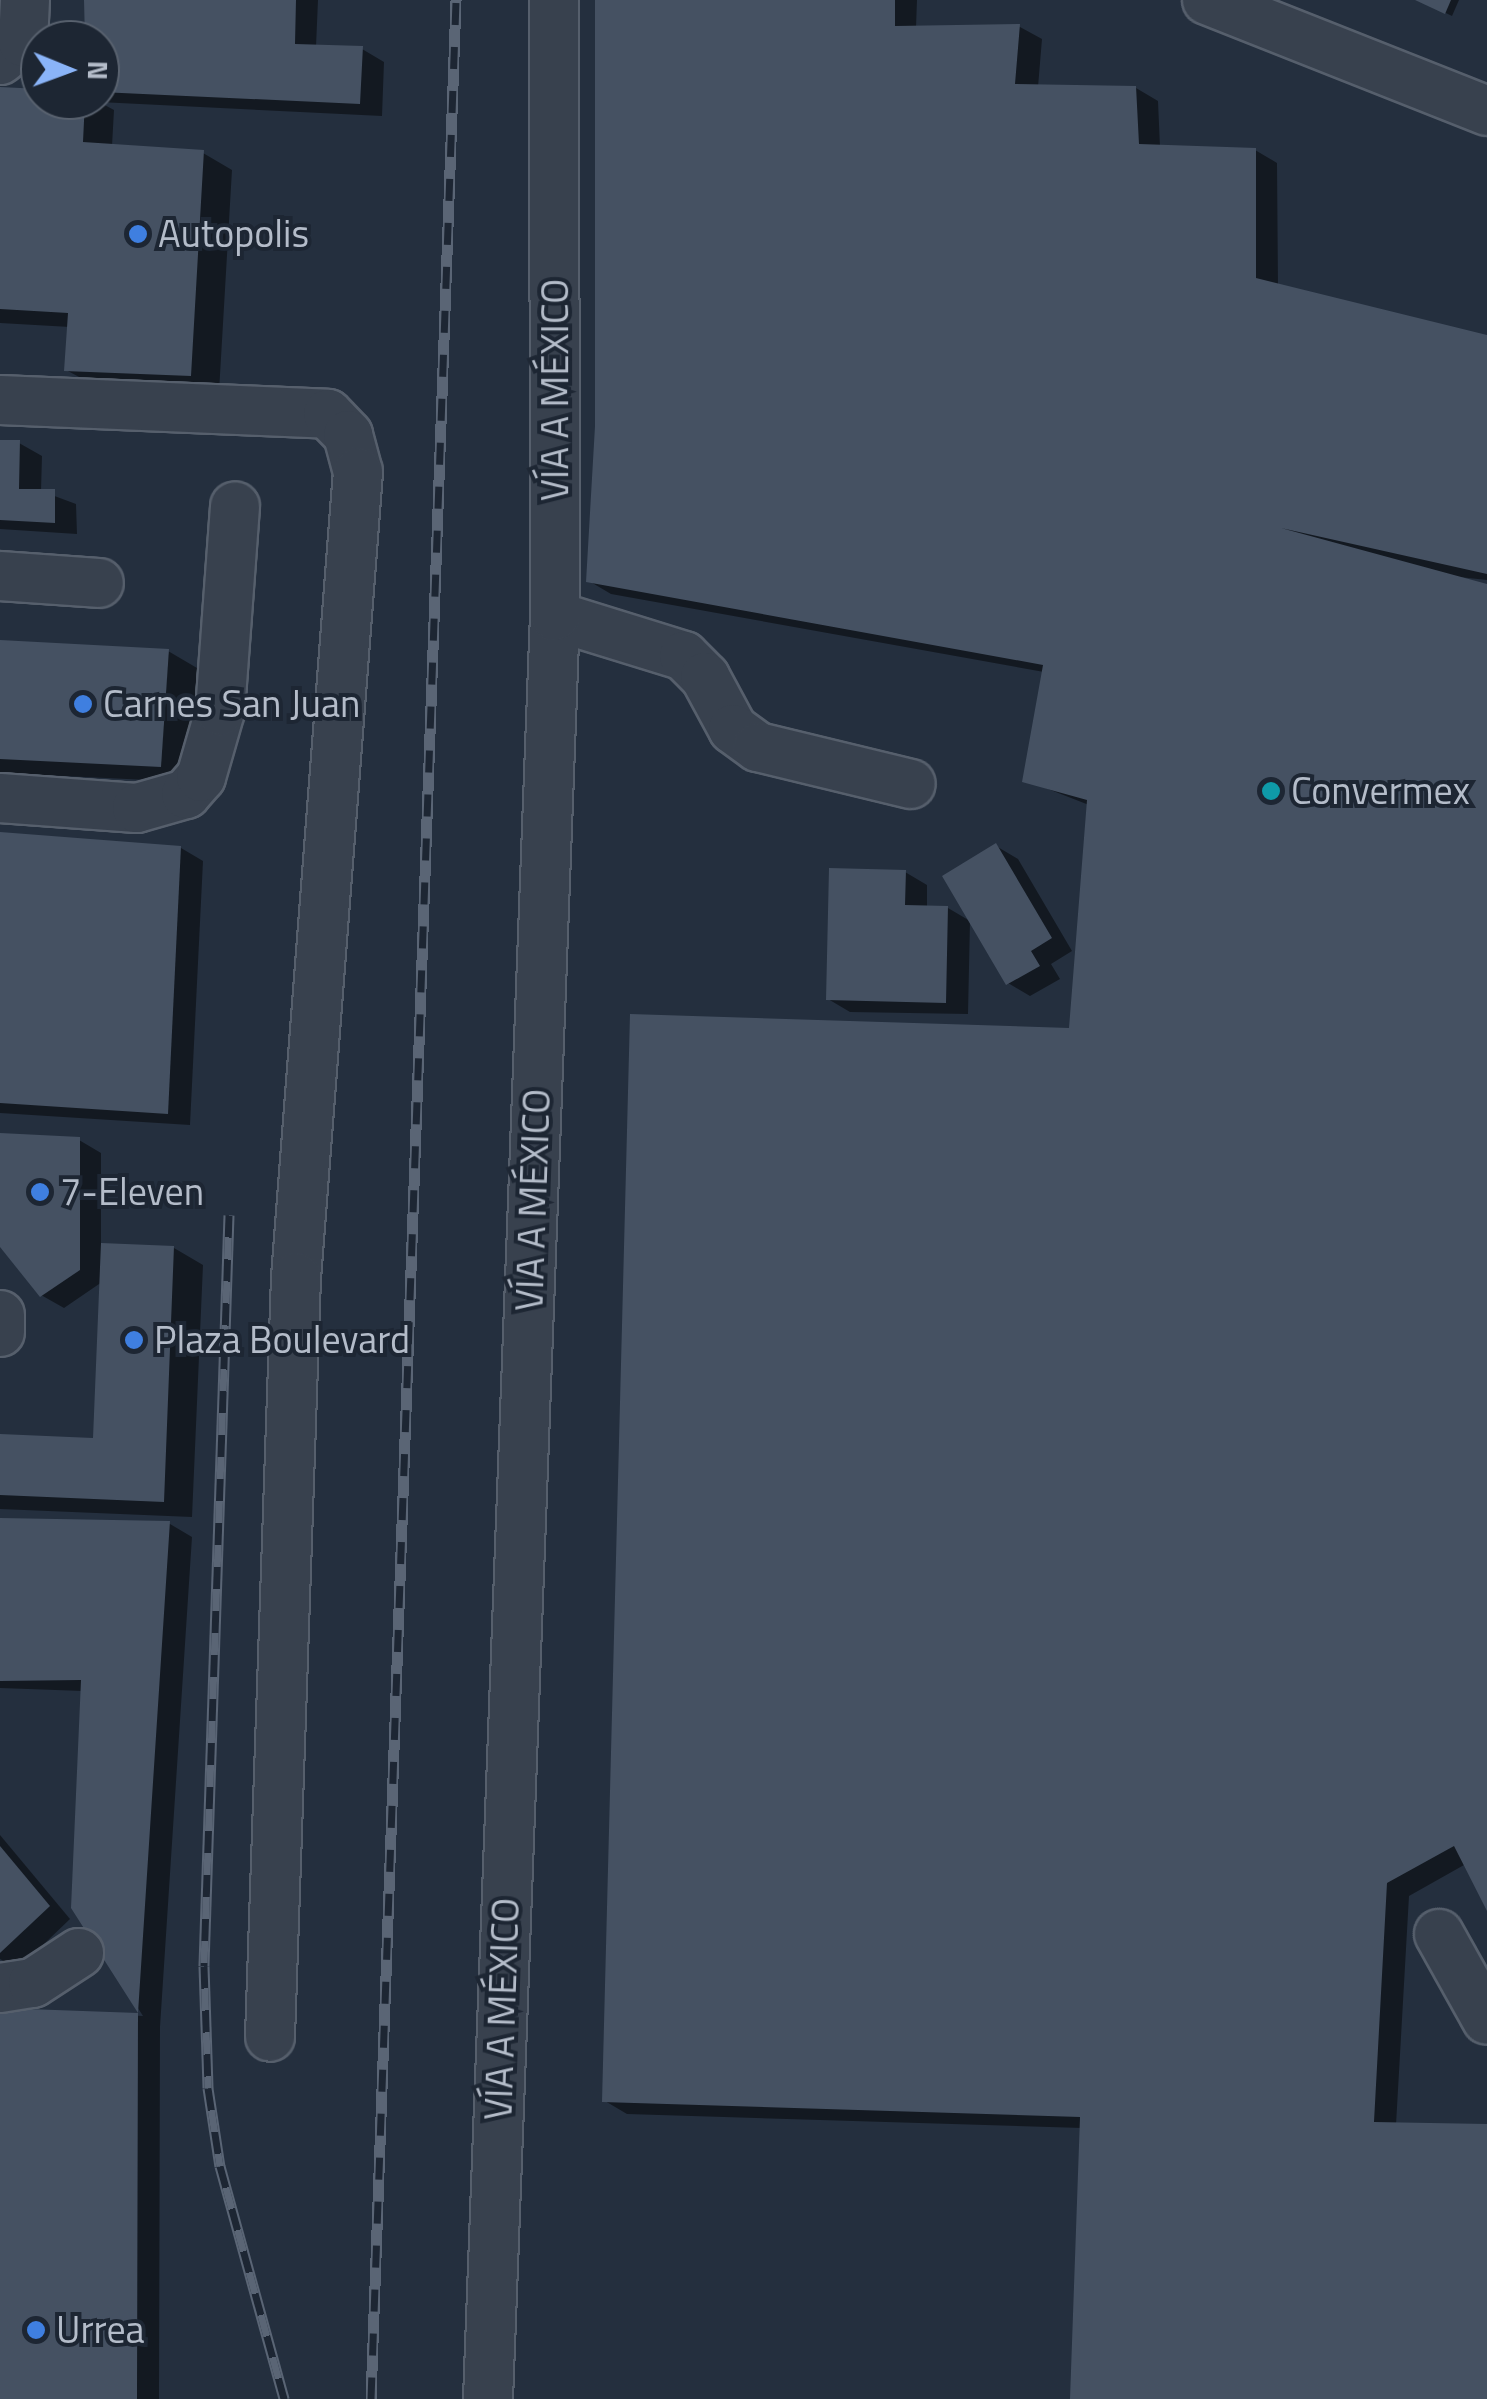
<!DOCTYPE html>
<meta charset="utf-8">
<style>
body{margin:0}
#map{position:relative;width:1487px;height:2399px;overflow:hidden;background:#242f3e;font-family:"Titillium Web",sans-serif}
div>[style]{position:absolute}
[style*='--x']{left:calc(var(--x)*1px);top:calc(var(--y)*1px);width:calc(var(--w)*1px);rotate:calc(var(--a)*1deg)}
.shadow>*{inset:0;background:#0007}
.building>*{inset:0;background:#455162}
.roads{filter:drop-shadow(2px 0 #565f6c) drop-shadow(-2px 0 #565f6c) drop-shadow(0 2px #565f6c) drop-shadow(0 -2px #565f6c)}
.minor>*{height:48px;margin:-24px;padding:0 24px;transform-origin:24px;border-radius:24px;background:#38414e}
.rail>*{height:11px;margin-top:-5.5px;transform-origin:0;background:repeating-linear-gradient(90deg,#1d2633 0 22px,#5a6575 0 44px);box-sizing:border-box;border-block:2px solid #5a6575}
.dots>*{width:28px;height:28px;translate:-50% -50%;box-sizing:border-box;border:5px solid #1d2633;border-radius:50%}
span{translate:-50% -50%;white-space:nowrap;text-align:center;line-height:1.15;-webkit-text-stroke:8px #1d2633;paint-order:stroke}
.poi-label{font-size:38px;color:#b4bcc9}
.left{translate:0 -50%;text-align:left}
.street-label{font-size:38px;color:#b4bcc9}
.north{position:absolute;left:20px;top:20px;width:100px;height:100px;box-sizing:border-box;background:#1d2633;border:2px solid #59626f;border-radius:50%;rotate:91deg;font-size:28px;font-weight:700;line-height:40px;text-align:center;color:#b4bcc9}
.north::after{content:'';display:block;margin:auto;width:35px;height:45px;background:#8ab4f8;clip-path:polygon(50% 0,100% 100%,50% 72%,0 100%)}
</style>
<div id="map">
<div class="shadow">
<i style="clip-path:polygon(87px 0,318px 0,316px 47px,362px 49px,384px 62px,382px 116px,99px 102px,114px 110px,112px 146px,203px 153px,232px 170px,219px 392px,96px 386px,66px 370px,70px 327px,0 323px,0 90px,40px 91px,40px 100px,100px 100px,100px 40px,87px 40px)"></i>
<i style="clip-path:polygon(598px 0,917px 0,916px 28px,1020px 27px,1042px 39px,1038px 87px,1136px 88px,1158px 101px,1160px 147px,1255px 150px,1277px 163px,1278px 286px,1487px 338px,1487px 580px,1450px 576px,1487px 587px,1487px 1905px,1464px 1865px,1409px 1896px,1396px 2125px,1487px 2126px,1487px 2399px,1073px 2399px,1082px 2128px,627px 2114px,605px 2101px,1071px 1031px,1089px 805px,1025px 780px,1044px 672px,611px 594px,589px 581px,598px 426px)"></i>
<i style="clip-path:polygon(1419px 0,1459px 0,1452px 16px)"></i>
<i style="clip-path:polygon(0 442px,19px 443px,42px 456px,41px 491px,76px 504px,77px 534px,0 529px)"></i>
<i style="clip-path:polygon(0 643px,168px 651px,197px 668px,190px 782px,0 773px)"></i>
<i style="clip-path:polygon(0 834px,181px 848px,203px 861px,190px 1125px,0 1113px)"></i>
<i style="clip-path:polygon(996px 846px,1018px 859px,1072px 951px,1051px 964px,1060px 979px,1030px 996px,1008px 983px)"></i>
<i style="clip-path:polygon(905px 872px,927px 885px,927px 908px,948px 908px,970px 921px,968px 1014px,850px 1012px,828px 999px)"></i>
<i style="clip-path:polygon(0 1135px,79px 1140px,101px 1153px,101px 1245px,174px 1248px,203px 1265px,192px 1517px,0 1509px,0 1437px,96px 1441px,102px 1282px,64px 1308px,41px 1295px,0 1243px)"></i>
<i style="clip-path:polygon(0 1521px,170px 1524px,192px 1537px,160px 2027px,159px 2399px,0 2399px,0 2010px,143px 2016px,74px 1907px,83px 1691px,0 1688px)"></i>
<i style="clip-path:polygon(0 1835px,70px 1919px,18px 1969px,0 1959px)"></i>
</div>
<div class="building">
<i style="clip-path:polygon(84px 0,296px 0,295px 44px,363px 46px,360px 104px,100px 92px,100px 40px,85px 40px)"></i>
<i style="clip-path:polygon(595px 0,895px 0,895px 26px,1020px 24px,1015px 84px,1136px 86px,1139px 144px,1256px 148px,1256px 278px,1487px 335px,1487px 574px,1281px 528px,1487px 584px,1487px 1911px,1454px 1846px,1387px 1883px,1374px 2122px,1487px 2124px,1487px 2399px,1070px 2399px,1080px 2117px,602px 2102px,630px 1014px,1069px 1028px,1087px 800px,1022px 782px,1043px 665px,586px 582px,595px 426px)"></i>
<i style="clip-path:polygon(1415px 0,1451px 0,1445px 14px)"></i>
<i style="clip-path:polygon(0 87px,40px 89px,40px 100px,85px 100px,83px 142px,204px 150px,191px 376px,64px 371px,68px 313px,0 309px)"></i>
<i style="clip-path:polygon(0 440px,20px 440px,19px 489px,55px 489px,55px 523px,0 520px)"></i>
<i style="clip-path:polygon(0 640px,169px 649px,161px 767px,0 759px)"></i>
<i style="clip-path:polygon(0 832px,181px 846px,168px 1114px,0 1103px)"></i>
<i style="clip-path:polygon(996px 843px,1052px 938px,1031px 951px,1040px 966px,1006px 985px,942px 876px)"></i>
<i style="clip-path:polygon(829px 868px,906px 870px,905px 905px,948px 906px,946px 1003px,826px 1000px)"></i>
<i style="clip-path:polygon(0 1133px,80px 1137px,80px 1270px,40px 1297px,0 1247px)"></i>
<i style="clip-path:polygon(101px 1243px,174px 1246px,164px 1502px,0 1495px,0 1434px,93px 1438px)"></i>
<i style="clip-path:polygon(0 1518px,170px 1521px,138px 2013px,137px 2399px,0 2399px,0 2008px,138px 2013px,71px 1908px,81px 1680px,0 1681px)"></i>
<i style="clip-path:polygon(0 1846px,50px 1906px,0 1953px)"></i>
</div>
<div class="roads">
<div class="minor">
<i style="--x:1207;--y:0;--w:301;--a:21.6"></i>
<i style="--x:0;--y:60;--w:29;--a:-38"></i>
<i style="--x:23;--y:42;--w:42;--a:-87.3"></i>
<i style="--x:0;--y:400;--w:328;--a:2.4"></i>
<i style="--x:328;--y:414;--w:29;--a:46"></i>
<i style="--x:348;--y:435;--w:38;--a:75"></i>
<i style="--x:358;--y:472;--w:807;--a:94.4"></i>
<i style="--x:296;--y:1277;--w:760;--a:91.96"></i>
<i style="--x:0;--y:576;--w:99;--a:4"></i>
<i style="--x:555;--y:616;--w:135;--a:17.2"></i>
<i style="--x:684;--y:656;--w:30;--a:45"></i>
<i style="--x:705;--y:677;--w:59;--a:61.7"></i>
<i style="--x:733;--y:729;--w:31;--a:36"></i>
<i style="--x:758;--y:747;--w:157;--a:13.6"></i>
<i style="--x:0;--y:798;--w:137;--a:4.2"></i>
<i style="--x:137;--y:808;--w:51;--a:-15.9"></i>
<i style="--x:186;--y:794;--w:23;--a:-49"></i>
<i style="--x:201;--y:777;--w:69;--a:-73.9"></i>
<i style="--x:220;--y:711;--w:205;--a:-85.8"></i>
<i style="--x:0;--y:1315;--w:17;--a:90"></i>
<i style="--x:1439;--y:1934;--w:98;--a:60.8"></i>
<i style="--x:0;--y:1988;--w:33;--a:-9"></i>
<i style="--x:33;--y:1983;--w:55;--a:-33.1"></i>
<i style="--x:488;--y:2399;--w:1784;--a:-87.85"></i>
<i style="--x:555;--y:616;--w:616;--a:-90.09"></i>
</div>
</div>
<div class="rail">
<i style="--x:229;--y:1215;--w:751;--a:91.91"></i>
<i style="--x:204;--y:1966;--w:122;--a:88.1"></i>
<i style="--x:208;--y:2088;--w:79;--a:81.3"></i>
<i style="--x:220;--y:2166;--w:242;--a:74.6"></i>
<i style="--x:371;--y:2399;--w:2401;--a:-87.97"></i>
</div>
<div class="dots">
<i style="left:138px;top:234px;background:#3f7fe0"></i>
<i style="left:83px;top:704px;background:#3f7fe0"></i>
<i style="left:1271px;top:791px;background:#0f9aa8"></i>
<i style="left:40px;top:1192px;background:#3f7fe0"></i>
<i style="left:134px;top:1340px;background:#3f7fe0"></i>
<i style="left:36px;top:2330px;background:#3f7fe0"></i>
</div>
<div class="poi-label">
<span class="left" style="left:158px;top:234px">Autopolis</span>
<span class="left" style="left:103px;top:704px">Carnes San Juan</span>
<span class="left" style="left:1291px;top:791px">Convermex</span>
<span class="left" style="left:60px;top:1192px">7-Eleven</span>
<span class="left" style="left:154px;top:1340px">Plaza Boulevard</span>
<span class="left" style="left:56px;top:2330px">Urrea</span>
</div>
<div class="street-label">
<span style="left:555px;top:390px;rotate:-90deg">VÍA A MÉXICO</span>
<span style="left:533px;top:1200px;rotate:-88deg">VÍA A MÉXICO</span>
<span style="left:502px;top:2009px;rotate:-88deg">VÍA A MÉXICO</span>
</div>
<div class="north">N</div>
</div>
